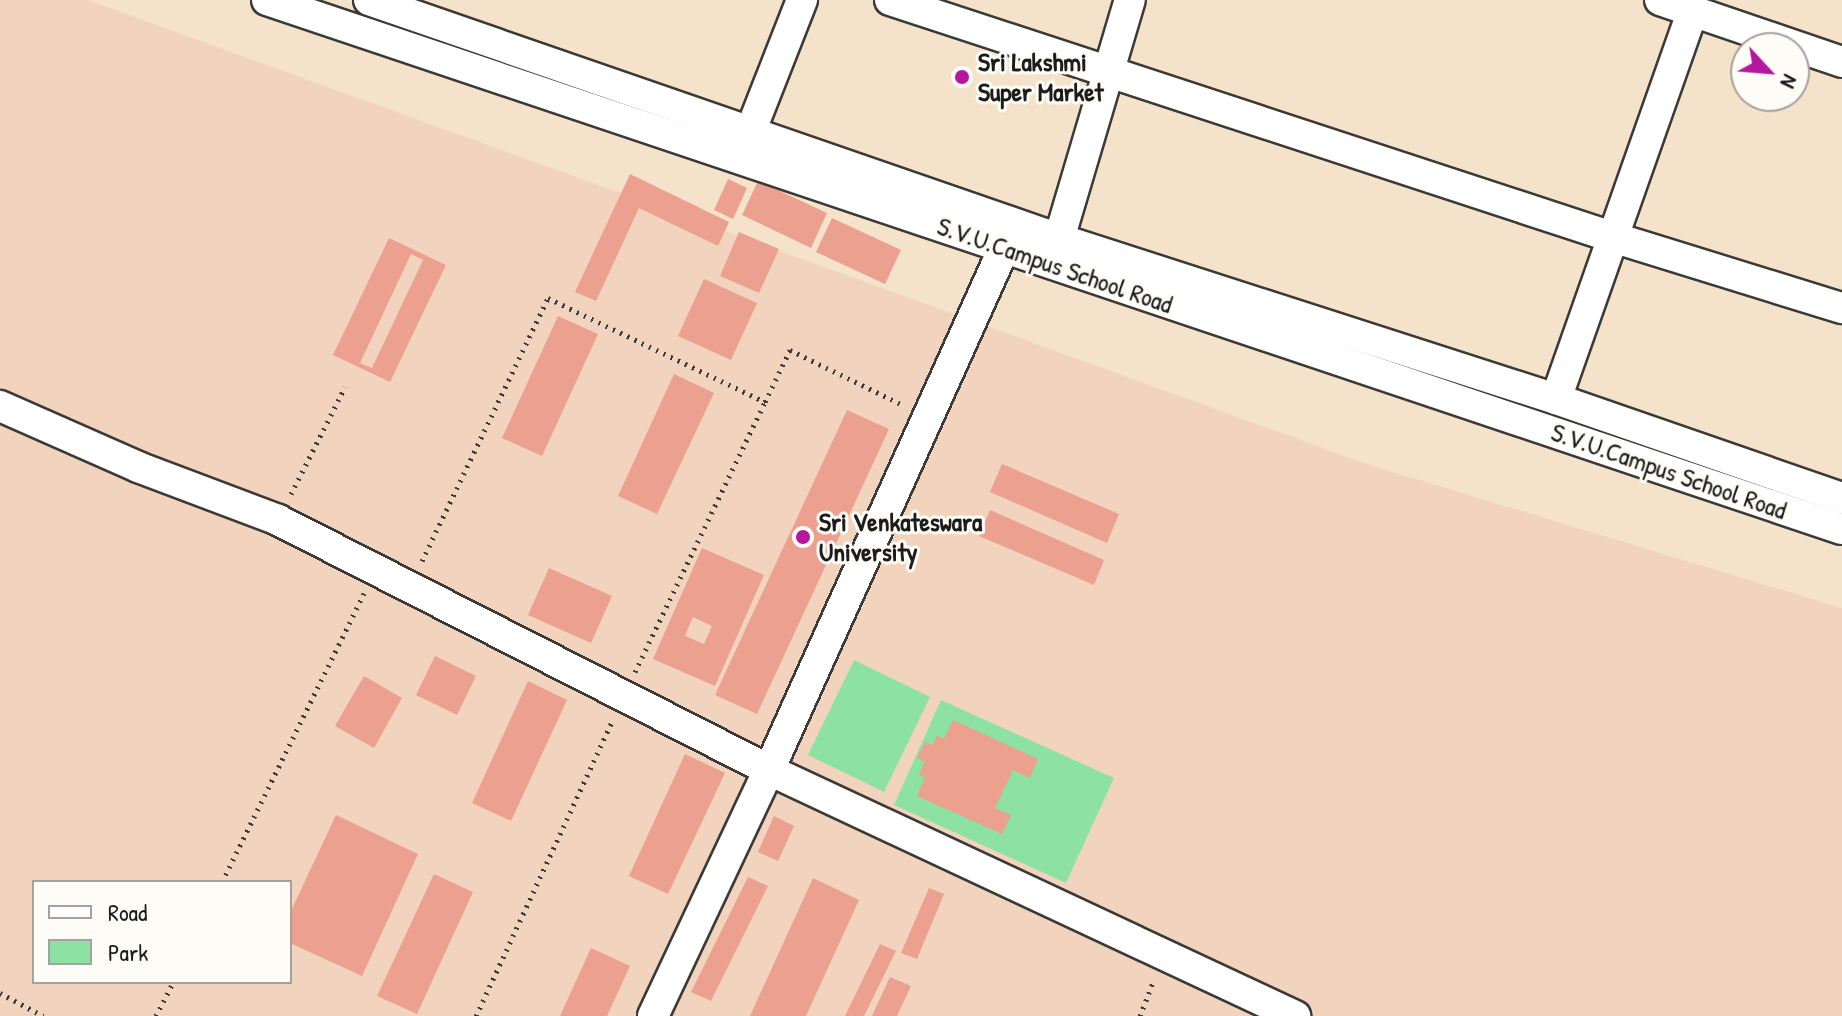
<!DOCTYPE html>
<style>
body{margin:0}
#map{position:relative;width:1842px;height:1016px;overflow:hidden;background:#f4e3ca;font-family:"Patrick Hand",sans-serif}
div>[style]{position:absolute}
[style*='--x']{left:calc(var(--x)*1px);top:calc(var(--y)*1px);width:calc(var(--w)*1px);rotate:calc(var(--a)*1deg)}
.built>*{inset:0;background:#f2d4be}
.green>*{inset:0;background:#8de1a3}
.building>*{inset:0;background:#eba090}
.path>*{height:5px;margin-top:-2.5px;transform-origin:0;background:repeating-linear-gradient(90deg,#3c3a36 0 2px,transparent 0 8px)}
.roads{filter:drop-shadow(2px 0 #3c3a36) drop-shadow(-2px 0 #3c3a36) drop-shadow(0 2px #3c3a36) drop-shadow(0 -2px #3c3a36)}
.minor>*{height:30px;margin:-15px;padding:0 15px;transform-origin:15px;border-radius:15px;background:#fff}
.dots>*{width:22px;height:22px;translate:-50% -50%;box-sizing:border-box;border:4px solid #fdfcf7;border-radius:50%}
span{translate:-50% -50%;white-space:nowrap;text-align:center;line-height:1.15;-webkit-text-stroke:6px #fdfcf7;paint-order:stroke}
.poi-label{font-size:26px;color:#1c1c1c;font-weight:700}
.left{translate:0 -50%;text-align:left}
.street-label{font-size:26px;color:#1c1c1c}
.legend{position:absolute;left:32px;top:880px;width:260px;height:104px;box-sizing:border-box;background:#fdfcf7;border:2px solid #a3a29f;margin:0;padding:10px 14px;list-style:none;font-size:24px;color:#1c1c1c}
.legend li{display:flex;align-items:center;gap:16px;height:40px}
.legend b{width:40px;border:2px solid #a3a29f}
.north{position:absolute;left:1730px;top:32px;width:80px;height:80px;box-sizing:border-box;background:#fdfcf7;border:2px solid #a3a29f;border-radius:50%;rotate:116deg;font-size:22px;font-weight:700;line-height:32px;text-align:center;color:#1c1c1c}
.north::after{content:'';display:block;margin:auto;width:28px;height:36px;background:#b5179e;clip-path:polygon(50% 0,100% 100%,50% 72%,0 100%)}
</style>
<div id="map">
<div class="built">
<i style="clip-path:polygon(evenodd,0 0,88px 0,1370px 465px,1842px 608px,1842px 1016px,0 1016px,0 0,34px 882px,290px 882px,290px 982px,34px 982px,34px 882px)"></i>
</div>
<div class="green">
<i style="clip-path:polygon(854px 660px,930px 697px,884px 792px,808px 755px)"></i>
<i style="clip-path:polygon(941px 700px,1114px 778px,1066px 883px,894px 805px)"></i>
</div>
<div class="building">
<i style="clip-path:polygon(630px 174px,729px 222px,718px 246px,639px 208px,596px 301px,575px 292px)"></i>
<i style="clip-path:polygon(728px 179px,747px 188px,733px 219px,714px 210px)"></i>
<i style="clip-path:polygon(758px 181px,827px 213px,811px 248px,742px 215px)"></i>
<i style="clip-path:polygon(832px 218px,901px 250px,885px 284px,816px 252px)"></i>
<i style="clip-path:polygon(739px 232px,779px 249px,759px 293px,720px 276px)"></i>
<i style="clip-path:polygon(evenodd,389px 238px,446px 265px,390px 382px,333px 355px,389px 238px,411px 254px,423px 260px,372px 368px,360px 363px,411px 254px)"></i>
<i style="clip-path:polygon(704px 279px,757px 303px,731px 360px,678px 336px)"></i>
<i style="clip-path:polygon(558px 316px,598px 334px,542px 456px,502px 438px)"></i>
<i style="clip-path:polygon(674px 374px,714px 393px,657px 514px,618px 496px)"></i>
<i style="clip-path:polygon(847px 410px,889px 429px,757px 714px,715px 695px)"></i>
<i style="clip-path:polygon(1002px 464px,1119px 514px,1107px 543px,990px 492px)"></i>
<i style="clip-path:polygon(990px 510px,1104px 560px,1094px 585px,979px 536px)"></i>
<i style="clip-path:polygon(evenodd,702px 548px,764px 575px,715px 686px,653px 659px,702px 548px,693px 617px,712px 626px,704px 644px,685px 636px,693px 617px)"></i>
<i style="clip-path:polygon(549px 568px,612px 596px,591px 643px,528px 615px)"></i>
<i style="clip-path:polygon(435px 656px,476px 676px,457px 715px,416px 695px)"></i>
<i style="clip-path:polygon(364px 676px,402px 698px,374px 748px,335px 726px)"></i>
<i style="clip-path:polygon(528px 681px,567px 700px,511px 821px,472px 803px)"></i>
<i style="clip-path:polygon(953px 720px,1038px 759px,1030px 778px,1013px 770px,995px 808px,1011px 815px,1002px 834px,917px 796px,925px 777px,919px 775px,925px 762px,917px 758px,925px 742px,933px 745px,937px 735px,944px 739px)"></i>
<i style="clip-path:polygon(685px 754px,725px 773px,668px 894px,629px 876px)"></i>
<i style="clip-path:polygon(336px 815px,418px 854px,362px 976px,290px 943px,290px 913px)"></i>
<i style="clip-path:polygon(774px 816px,794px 826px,778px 861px,758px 852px)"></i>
<i style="clip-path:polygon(434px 874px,473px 892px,417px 1014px,377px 996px)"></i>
<i style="clip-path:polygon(748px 877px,768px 886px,711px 1001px,691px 992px)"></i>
<i style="clip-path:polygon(813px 878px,859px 900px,806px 1016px,750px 1016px)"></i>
<i style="clip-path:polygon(929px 888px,944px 894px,917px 959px,901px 953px)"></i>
<i style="clip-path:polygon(880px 944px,896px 951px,864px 1016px,845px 1016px)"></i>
<i style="clip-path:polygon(591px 948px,630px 966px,607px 1016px,560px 1016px)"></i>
<i style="clip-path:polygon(890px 977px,911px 986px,897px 1016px,872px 1016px)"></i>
</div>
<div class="path">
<i style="--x:291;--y:494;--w:120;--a:-63.2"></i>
<i style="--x:422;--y:561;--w:292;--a:-64.4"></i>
<i style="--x:548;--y:298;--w:241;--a:25.6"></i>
<i style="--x:765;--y:402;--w:58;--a:-64.3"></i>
<i style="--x:790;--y:350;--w:128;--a:26"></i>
<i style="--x:635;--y:672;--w:300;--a:-64.3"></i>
<i style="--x:222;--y:882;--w:322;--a:-63.8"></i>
<i style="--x:0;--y:993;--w:49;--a:28.1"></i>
<i style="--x:156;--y:1016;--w:38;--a:-63"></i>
<i style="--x:476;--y:1016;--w:325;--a:-65.2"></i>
<i style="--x:1140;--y:1016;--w:36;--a:-69"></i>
</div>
<div class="roads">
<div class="minor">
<i style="--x:267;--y:0;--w:1661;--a:18.57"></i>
<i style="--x:369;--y:0;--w:730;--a:19.1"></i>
<i style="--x:1059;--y:239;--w:522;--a:17.85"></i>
<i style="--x:1556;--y:399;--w:303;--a:19.1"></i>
<i style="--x:890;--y:0;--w:760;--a:18.17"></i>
<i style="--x:1612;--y:237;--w:241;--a:17.2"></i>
<i style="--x:1660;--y:0;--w:192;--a:18.8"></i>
<i style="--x:751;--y:130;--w:140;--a:-68.6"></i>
<i style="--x:1059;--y:239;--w:249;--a:-73.5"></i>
<i style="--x:1556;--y:399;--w:411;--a:-70.6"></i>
<i style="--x:0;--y:406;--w:151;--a:23.8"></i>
<i style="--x:138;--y:467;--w:150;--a:20.7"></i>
<i style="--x:278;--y:520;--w:551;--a:26.98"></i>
<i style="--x:769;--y:770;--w:572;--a:-65.76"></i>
<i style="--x:653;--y:1016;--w:272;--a:-64.8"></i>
<i style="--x:769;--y:770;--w:581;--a:25.06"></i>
</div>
</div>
<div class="dots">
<i style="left:962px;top:77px;background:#b5179e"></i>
<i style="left:803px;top:537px;background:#b5179e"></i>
</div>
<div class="poi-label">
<span class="left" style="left:978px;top:77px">Sri Lakshmi<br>Super Market</span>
<span class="left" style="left:819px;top:537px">Sri Venkateswara<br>University</span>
</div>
<div class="street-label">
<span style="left:1055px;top:265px;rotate:19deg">S.V.U.Campus School Road</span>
<span style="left:1669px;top:471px;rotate:19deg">S.V.U.Campus School Road</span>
</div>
<ul class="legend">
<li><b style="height:10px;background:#fff"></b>Road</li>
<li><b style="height:22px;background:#8de1a3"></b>Park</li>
</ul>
<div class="north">N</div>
</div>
